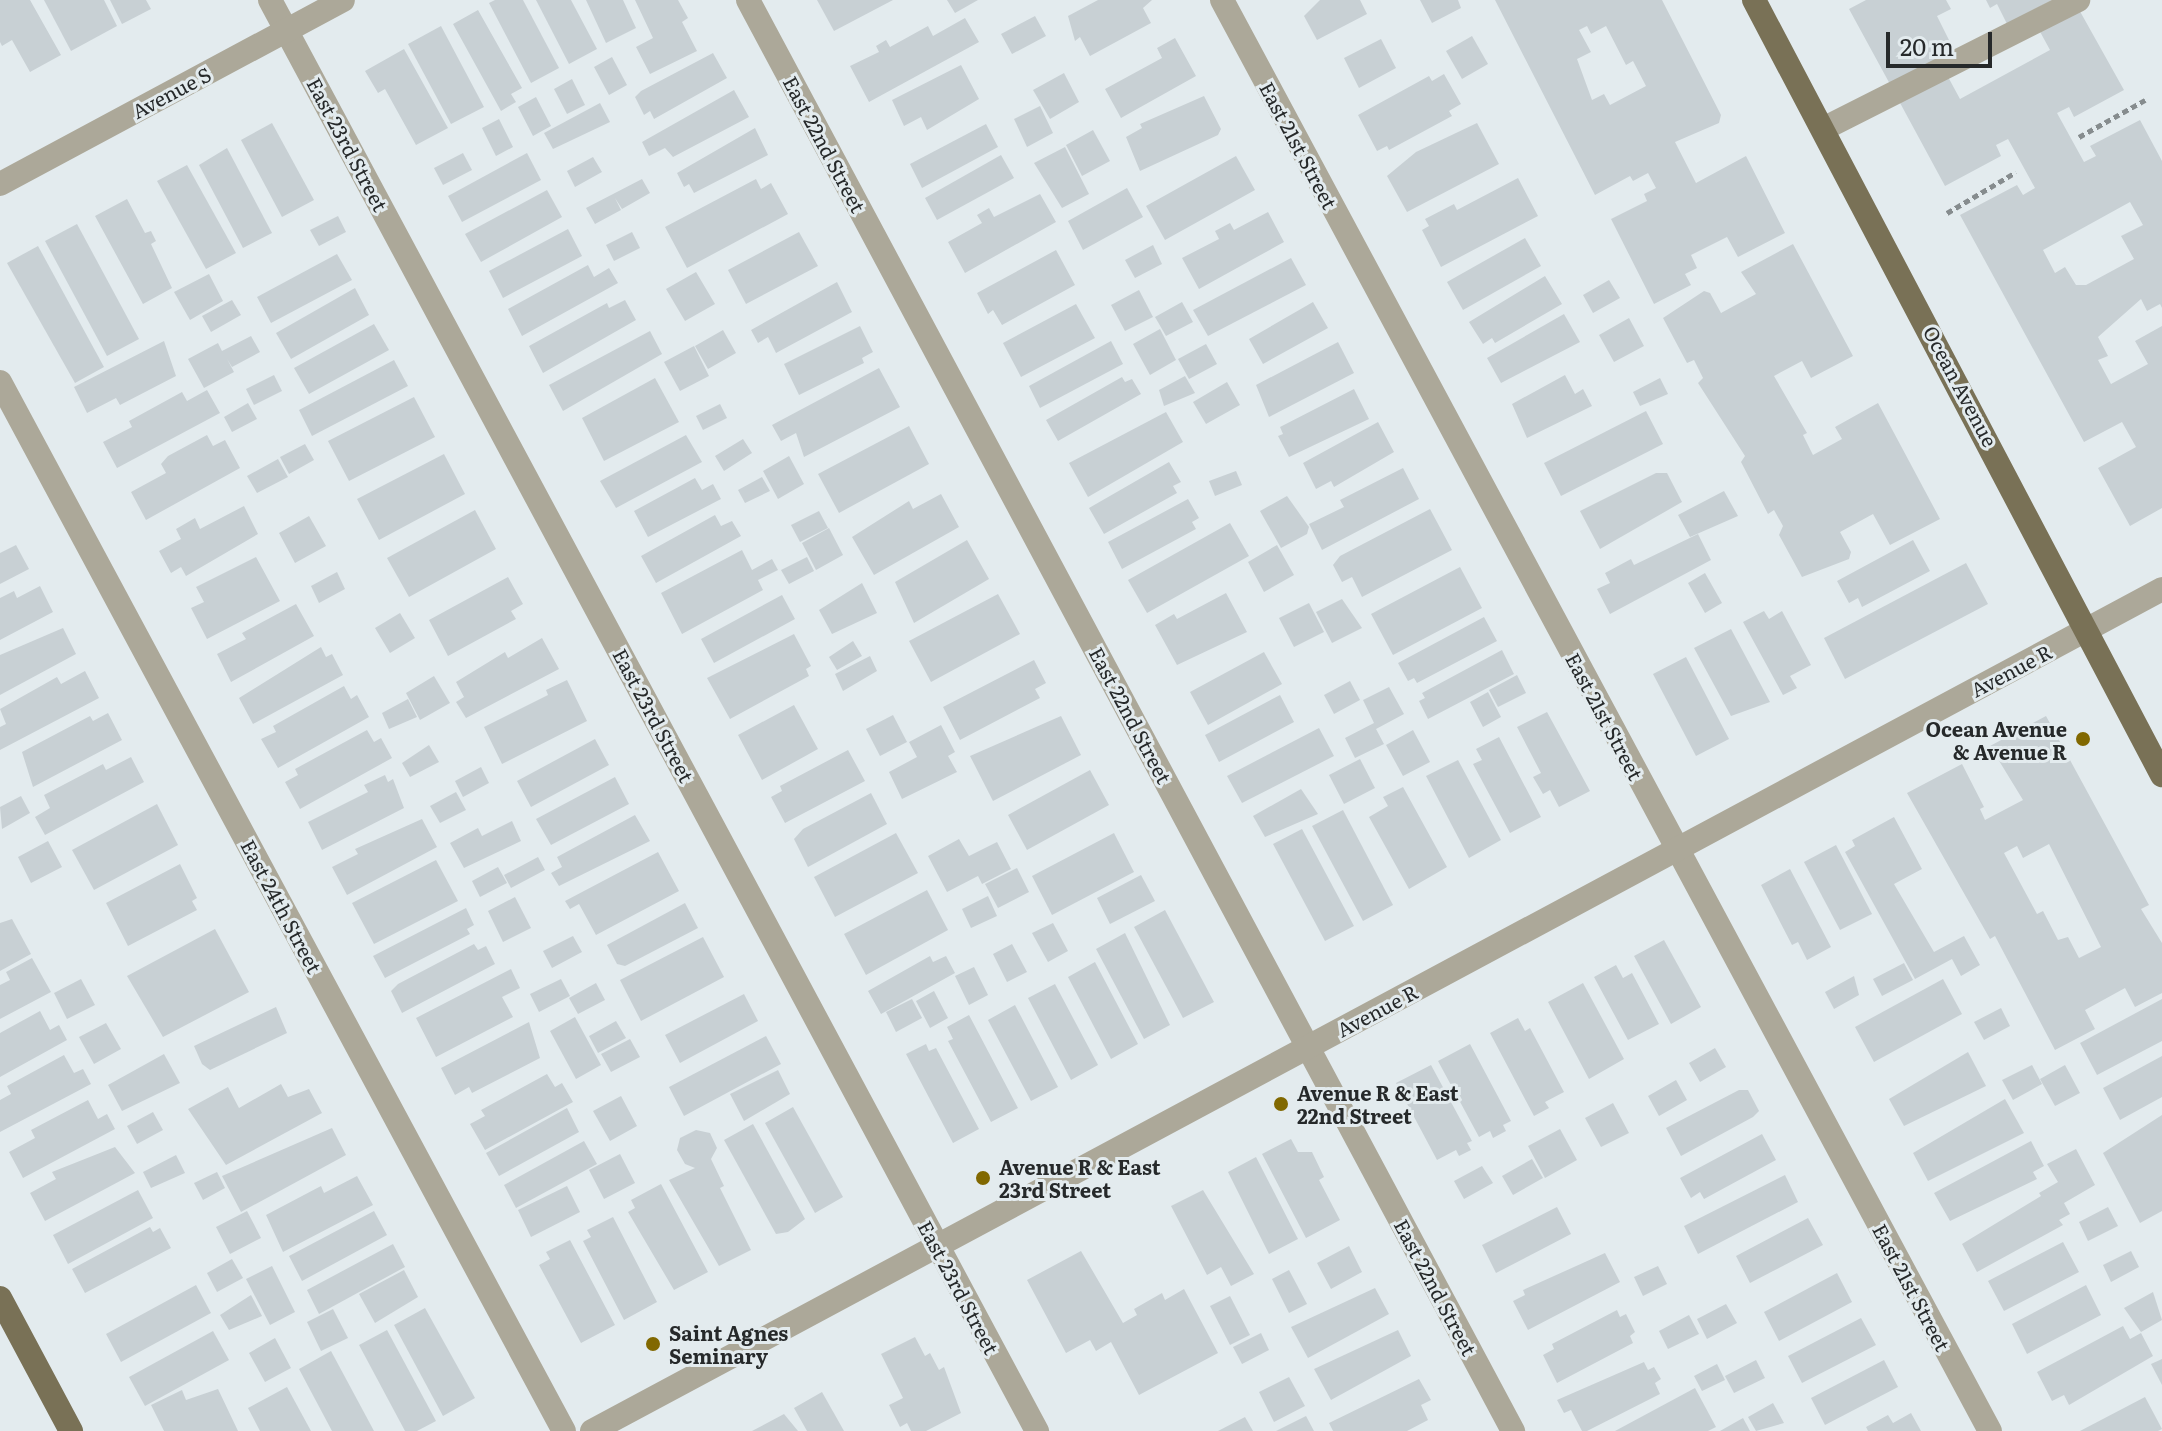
<!DOCTYPE html>
<style>
body{margin:0}
#map{position:relative;width:2162px;height:1431px;overflow:hidden;background:#e3ebee;font-family:Literata,serif}
div>[style]{position:absolute}
[style*='--x']{left:calc(var(--x)*1px);top:calc(var(--y)*1px);width:calc(var(--w)*1px);rotate:calc(var(--a)*1deg)}
.building>*{inset:0;background:#c8d0d4}
.path>*{height:5px;margin-top:-2.5px;transform-origin:0;background:repeating-linear-gradient(90deg,#868c8e 0 6px,transparent 0 10px)}
.minor>*{height:24px;margin:-12px;padding:0 12px;transform-origin:12px;border-radius:12px;background:#aca899}
.major>*{height:24px;margin:-12px;padding:0 12px;transform-origin:12px;border-radius:12px;background:#797156}
.dots>*{width:22px;height:22px;translate:-50% -50%;box-sizing:border-box;border:4px solid #e3ebee;border-radius:50%}
span{translate:-50% -50%;white-space:nowrap;text-align:center;line-height:1.15;-webkit-text-stroke:6px #e3ebee;paint-order:stroke}
.street-label{font-size:20px;color:#26292a}
.poi-label{font-size:20px;color:#26292a;font-weight:700}
.right{translate:-100% -50%;text-align:right}
.left{translate:0 -50%;text-align:left}
.scale{position:absolute;left:1886px;top:32px;width:106px;height:36px;box-sizing:border-box;border:4px solid #26292a;border-top:0;padding-left:10px;font-size:24px;line-height:28px;white-space:nowrap;color:#26292a;-webkit-text-stroke:6px #e3ebee;paint-order:stroke}
</style>
<div id="map">
<div class="building">
<i style="clip-path:polygon(0 0,30px 0,61px 55px,30px 72px,12px 40px,2px 46px,0 42px)"></i>
<i style="clip-path:polygon(44px 0,104px 0,117px 26px,71px 51px)"></i>
<i style="clip-path:polygon(110px 0,146px 0,151px 9px,122px 24px)"></i>
<i style="clip-path:polygon(495px 0,523px 0,559px 68px,531px 83px,489px 3px)"></i>
<i style="clip-path:polygon(536px 0,571px 0,597px 49px,569px 64px)"></i>
<i style="clip-path:polygon(586px 0,623px 0,636px 28px,606px 43px)"></i>
<i style="clip-path:polygon(635px 0,678px 0,688px 18px,682px 22px,697px 51px,650px 74px,636px 47px,653px 38px)"></i>
<i style="clip-path:polygon(817px 0,893px 0,834px 31px)"></i>
<i style="clip-path:polygon(947px 0,978px 0,955px 13px)"></i>
<i style="clip-path:polygon(1098px 0,1152px 0,1143px 8px,1151px 23px,1090px 56px,1080px 37px,1075px 41px,1068px 16px)"></i>
<i style="clip-path:polygon(1320px 0,1360px 0,1367px 14px,1317px 40px,1304px 16px)"></i>
<i style="clip-path:polygon(1420px 0,1458px 0,1461px 8px,1432px 23px)"></i>
<i style="clip-path:polygon(evenodd,1495px 0,1662px 0,1721px 115px,1719px 123px,1675px 142px,1696px 183px,1746px 156px,1785px 233px,1738px 257px,1727px 237px,1691px 255px,1697px 268px,1685px 274px,1691px 285px,1654px 304px,1611px 219px,1647px 201px,1644px 194px,1656px 188px,1648px 173px,1633px 181px,1630px 176px,1595px 195px,1495px 0,1587px 26px,1591px 34px,1606px 26px,1626px 65px,1633px 61px,1646px 86px,1610px 105px,1604px 94px,1592px 100px,1577px 59px,1591px 52px,1579px 30px,1587px 26px)"></i>
<i style="clip-path:polygon(1866px 0,1946px 0,1951px 9px,1937px 16px,1955px 52px,1891px 86px,1849px 9px)"></i>
<i style="clip-path:polygon(1986px 0,2052px 0,2007px 24px,1997px 4px,1990px 8px)"></i>
<i style="clip-path:polygon(evenodd,2077px 6px,2124px 90px,2074px 117px,2069px 107px,2057px 113px,2084px 162px,2096px 156px,2090px 146px,2140px 120px,2162px 161px,2162px 308px,2160px 304px,2147px 311px,2141px 299px,2098px 337px,2108px 356px,2098px 360px,2111px 384px,2148px 364px,2135px 341px,2162px 326px,2162px 508px,2130px 526px,2098px 468px,2136px 447px,2122px 422px,2084px 442px,1960px 215px,2017px 185px,2023px 195px,2035px 188px,2008px 139px,1996px 145px,2001px 156px,1945px 186px,1899px 101px,1947px 75px,1960px 99px,2050px 50px,2038px 28px,2077px 6px,2130px 202px,2143px 225px,2121px 236px,2134px 259px,2086px 285px,2076px 285px,2065px 267px,2055px 273px,2043px 250px,2130px 202px)"></i>
<i style="clip-path:polygon(478px 10px,522px 88px,511px 94px,516px 102px,501px 111px,453px 24px)"></i>
<i style="clip-path:polygon(1035px 16px,1046px 36px,1012px 54px,1001px 34px)"></i>
<i style="clip-path:polygon(965px 18px,979px 42px,869px 102px,850px 66px,879px 52px,876px 46px,886px 40px,890px 47px,928px 26px,933px 36px)"></i>
<i style="clip-path:polygon(441px 26px,484px 107px,451px 124px,408px 44px)"></i>
<i style="clip-path:polygon(1472px 36px,1488px 64px,1462px 79px,1446px 51px)"></i>
<i style="clip-path:polygon(1175px 38px,1196px 76px,1121px 118px,1105px 89px,1162px 58px,1157px 48px)"></i>
<i style="clip-path:polygon(1381px 39px,1396px 68px,1359px 88px,1344px 58px)"></i>
<i style="clip-path:polygon(404px 49px,448px 128px,416px 145px,385px 89px,378px 93px,365px 71px)"></i>
<i style="clip-path:polygon(713px 53px,727px 78px,654px 119px,650px 111px,644px 115px,635px 97px,641px 91px)"></i>
<i style="clip-path:polygon(612px 57px,627px 85px,609px 95px,594px 67px)"></i>
<i style="clip-path:polygon(961px 65px,979px 99px,927px 130px,921px 117px,904px 126px,892px 100px)"></i>
<i style="clip-path:polygon(1064px 73px,1079px 102px,1050px 119px,1033px 90px)"></i>
<i style="clip-path:polygon(1444px 74px,1461px 104px,1449px 111px,1452px 116px,1389px 150px,1387px 146px,1377px 151px,1358px 115px,1429px 76px,1432px 81px)"></i>
<i style="clip-path:polygon(572px 79px,585px 105px,567px 114px,554px 89px)"></i>
<i style="clip-path:polygon(734px 90px,749px 117px,673px 157px,665px 148px,649px 156px,642px 142px)"></i>
<i style="clip-path:polygon(1204px 96px,1221px 129px,1218px 135px,1140px 171px,1126px 137px,1142px 128px,1140px 124px)"></i>
<i style="clip-path:polygon(536px 97px,551px 126px,533px 136px,518px 107px)"></i>
<i style="clip-path:polygon(600px 103px,610px 122px,553px 149px,544px 133px)"></i>
<i style="clip-path:polygon(1040px 106px,1053px 133px,1027px 147px,1014px 119px)"></i>
<i style="clip-path:polygon(499px 119px,513px 147px,496px 156px,482px 128px)"></i>
<i style="clip-path:polygon(272px 123px,314px 200px,282px 217px,241px 140px)"></i>
<i style="clip-path:polygon(1477px 123px,1499px 164px,1407px 212px,1387px 176px,1416px 152px)"></i>
<i style="clip-path:polygon(986px 124px,998px 147px,922px 188px,910px 164px)"></i>
<i style="clip-path:polygon(755px 128px,768px 155px,694px 193px,689px 184px,684px 187px,677px 173px)"></i>
<i style="clip-path:polygon(1093px 130px,1110px 161px,1082px 176px,1066px 145px)"></i>
<i style="clip-path:polygon(1065px 147px,1089px 194px,1062px 208px,1034px 163px)"></i>
<i style="clip-path:polygon(227px 148px,272px 233px,243px 248px,199px 165px)"></i>
<i style="clip-path:polygon(463px 153px,472px 170px,443px 185px,434px 168px)"></i>
<i style="clip-path:polygon(527px 153px,541px 180px,462px 222px,448px 196px)"></i>
<i style="clip-path:polygon(1001px 155px,1014px 178px,937px 220px,925px 198px)"></i>
<i style="clip-path:polygon(1236px 156px,1255px 190px,1165px 240px,1146px 206px)"></i>
<i style="clip-path:polygon(593px 157px,602px 172px,575px 187px,567px 171px)"></i>
<i style="clip-path:polygon(187px 165px,236px 253px,206px 269px,157px 181px)"></i>
<i style="clip-path:polygon(1518px 178px,1538px 216px,1441px 267px,1422px 230px,1429px 226px,1425px 219px,1454px 204px,1457px 210px)"></i>
<i style="clip-path:polygon(642px 179px,650px 193px,622px 209px,615px 198px,621px 210px,595px 224px,586px 208px)"></i>
<i style="clip-path:polygon(756px 179px,761px 189px,771px 183px,788px 214px,687px 268px,665px 227px)"></i>
<i style="clip-path:polygon(1127px 188px,1143px 217px,1083px 250px,1068px 221px)"></i>
<i style="clip-path:polygon(547px 190px,562px 217px,481px 262px,465px 234px)"></i>
<i style="clip-path:polygon(1040px 194px,1056px 222px,965px 273px,948px 242px,982px 223px,977px 215px,989px 208px,994px 217px)"></i>
<i style="clip-path:polygon(127px 199px,145px 233px,151px 231px,156px 241px,151px 244px,172px 288px,143px 304px,95px 216px)"></i>
<i style="clip-path:polygon(1268px 212px,1284px 242px,1199px 289px,1182px 258px,1219px 239px,1215px 231px,1230px 223px,1234px 230px)"></i>
<i style="clip-path:polygon(338px 216px,346px 232px,319px 246px,310px 230px)"></i>
<i style="clip-path:polygon(77px 224px,139px 339px,107px 356px,45px 241px)"></i>
<i style="clip-path:polygon(568px 229px,582px 256px,503px 298px,489px 271px)"></i>
<i style="clip-path:polygon(632px 232px,640px 248px,614px 261px,606px 245px)"></i>
<i style="clip-path:polygon(799px 232px,818px 266px,746px 304px,728px 270px)"></i>
<i style="clip-path:polygon(1525px 238px,1541px 266px,1463px 310px,1447px 282px)"></i>
<i style="clip-path:polygon(1793px 244px,1853px 356px,1811px 378px,1802px 361px,1774px 376px,1807px 433px,1803px 435px,1813px 455px,1842px 439px,1835px 427px,1878px 403px,1940px 519px,1890px 545px,1873px 514px,1840px 532px,1851px 552px,1849px 559px,1802px 577px,1779px 535px,1783px 526px,1774px 510px,1768px 514px,1741px 462px,1745px 456px,1698px 383px,1703px 378px,1694px 360px,1687px 363px,1663px 318px,1704px 291px,1710px 293px,1721px 313px,1756px 294px,1741px 272px)"></i>
<i style="clip-path:polygon(1153px 245px,1162px 264px,1135px 278px,1125px 260px)"></i>
<i style="clip-path:polygon(38px 246px,104px 367px,75px 383px,7px 263px)"></i>
<i style="clip-path:polygon(1056px 250px,1075px 285px,1002px 325px,993px 310px,988px 314px,977px 293px)"></i>
<i style="clip-path:polygon(337px 254px,352px 280px,271px 323px,257px 297px)"></i>
<i style="clip-path:polygon(1291px 258px,1306px 285px,1208px 336px,1193px 310px)"></i>
<i style="clip-path:polygon(588px 265px,594px 277px,609px 268px,618px 283px,522px 336px,508px 309px)"></i>
<i style="clip-path:polygon(696px 272px,715px 304px,685px 321px,666px 289px)"></i>
<i style="clip-path:polygon(209px 274px,223px 301px,190px 320px,174px 292px)"></i>
<i style="clip-path:polygon(1545px 276px,1562px 304px,1495px 343px,1492px 338px,1483px 344px,1469px 322px)"></i>
<i style="clip-path:polygon(1609px 280px,1620px 298px,1593px 313px,1583px 295px)"></i>
<i style="clip-path:polygon(837px 282px,852px 312px,776px 353px,768px 337px,758px 343px,751px 330px)"></i>
<i style="clip-path:polygon(355px 288px,369px 315px,291px 359px,276px 333px)"></i>
<i style="clip-path:polygon(1139px 290px,1153px 317px,1125px 331px,1111px 305px)"></i>
<i style="clip-path:polygon(232px 300px,241px 315px,211px 332px,202px 316px)"></i>
<i style="clip-path:polygon(625px 300px,636px 320px,543px 373px,529px 346px,607px 303px,609px 308px)"></i>
<i style="clip-path:polygon(1182px 302px,1193px 322px,1166px 336px,1155px 317px)"></i>
<i style="clip-path:polygon(1313px 302px,1328px 328px,1263px 364px,1249px 339px)"></i>
<i style="clip-path:polygon(1076px 304px,1095px 338px,1021px 377px,1003px 343px)"></i>
<i style="clip-path:polygon(1564px 314px,1580px 342px,1501px 383px,1487px 358px)"></i>
<i style="clip-path:polygon(1629px 318px,1644px 346px,1614px 362px,1599px 335px)"></i>
<i style="clip-path:polygon(374px 324px,389px 350px,309px 394px,294px 368px)"></i>
<i style="clip-path:polygon(860px 326px,873px 352px,862px 358px,864px 363px,799px 395px,784px 364px)"></i>
<i style="clip-path:polygon(1160px 329px,1176px 360px,1150px 375px,1133px 344px)"></i>
<i style="clip-path:polygon(723px 330px,736px 353px,708px 369px,695px 346px)"></i>
<i style="clip-path:polygon(650px 331px,662px 354px,563px 411px,549px 385px)"></i>
<i style="clip-path:polygon(251px 336px,260px 352px,232px 367px,227px 359px,234px 372px,204px 388px,188px 359px,218px 343px,222px 351px)"></i>
<i style="clip-path:polygon(164px 341px,176px 376px,120px 405px,116px 398px,87px 413px,74px 387px)"></i>
<i style="clip-path:polygon(1111px 341px,1123px 364px,1040px 408px,1029px 386px)"></i>
<i style="clip-path:polygon(1338px 342px,1354px 373px,1269px 417px,1256px 385px)"></i>
<i style="clip-path:polygon(1206px 344px,1217px 364px,1189px 379px,1178px 359px)"></i>
<i style="clip-path:polygon(694px 346px,709px 376px,680px 391px,664px 362px)"></i>
<i style="clip-path:polygon(394px 360px,408px 386px,312px 436px,299px 410px)"></i>
<i style="clip-path:polygon(879px 368px,900px 407px,804px 457px,796px 433px,781px 441px,772px 425px)"></i>
<i style="clip-path:polygon(274px 375px,282px 391px,254px 405px,246px 389px)"></i>
<i style="clip-path:polygon(1565px 375px,1575px 394px,1583px 389px,1592px 406px,1527px 438px,1512px 404px)"></i>
<i style="clip-path:polygon(1185px 376px,1195px 393px,1164px 406px,1159px 390px)"></i>
<i style="clip-path:polygon(1122px 377px,1125px 382px,1132px 379px,1141px 394px,1058px 441px,1046px 420px)"></i>
<i style="clip-path:polygon(655px 378px,679px 422px,604px 461px,582px 418px)"></i>
<i style="clip-path:polygon(1660px 378px,1668px 394px,1640px 406px,1633px 392px)"></i>
<i style="clip-path:polygon(1227px 382px,1240px 405px,1206px 424px,1193px 402px)"></i>
<i style="clip-path:polygon(1354px 389px,1369px 419px,1289px 457px,1278px 436px,1283px 434px,1280px 427px)"></i>
<i style="clip-path:polygon(207px 390px,220px 413px,117px 468px,103px 442px,132px 427px,129px 421px,182px 392px,187px 401px)"></i>
<i style="clip-path:polygon(414px 397px,435px 437px,349px 481px,328px 441px)"></i>
<i style="clip-path:polygon(248px 403px,257px 419px,232px 432px,224px 417px)"></i>
<i style="clip-path:polygon(720px 404px,727px 418px,703px 430px,696px 416px)"></i>
<i style="clip-path:polygon(1646px 411px,1663px 444px,1561px 496px,1544px 463px)"></i>
<i style="clip-path:polygon(1166px 412px,1183px 442px,1088px 497px,1069px 463px)"></i>
<i style="clip-path:polygon(1378px 422px,1394px 452px,1334px 487px,1331px 481px,1316px 489px,1303px 463px)"></i>
<i style="clip-path:polygon(909px 426px,929px 464px,839px 513px,818px 474px)"></i>
<i style="clip-path:polygon(207px 435px,213px 446px,225px 440px,240px 468px,146px 520px,131px 492px,166px 473px,161px 464px,168px 456px)"></i>
<i style="clip-path:polygon(686px 435px,702px 462px,616px 508px,600px 481px)"></i>
<i style="clip-path:polygon(743px 439px,752px 453px,724px 471px,715px 456px)"></i>
<i style="clip-path:polygon(305px 444px,314px 460px,289px 474px,280px 457px)"></i>
<i style="clip-path:polygon(444px 454px,465px 494px,379px 540px,357px 499px)"></i>
<i style="clip-path:polygon(789px 456px,804px 484px,778px 499px,763px 471px)"></i>
<i style="clip-path:polygon(278px 459px,288px 477px,257px 493px,247px 476px)"></i>
<i style="clip-path:polygon(1169px 462px,1181px 482px,1173px 486px,1177px 493px,1104px 534px,1089px 508px)"></i>
<i style="clip-path:polygon(1403px 468px,1419px 499px,1322px 550px,1309px 524px,1344px 507px,1340px 500px)"></i>
<i style="clip-path:polygon(1236px 471px,1242px 485px,1215px 496px,1209px 481px)"></i>
<i style="clip-path:polygon(1656px 473px,1667px 473px,1682px 502px,1600px 549px,1580px 511px)"></i>
<i style="clip-path:polygon(762px 477px,770px 491px,745px 503px,738px 490px)"></i>
<i style="clip-path:polygon(695px 478px,702px 490px,713px 484px,721px 499px,648px 537px,634px 511px)"></i>
<i style="clip-path:polygon(1724px 491px,1738px 516px,1690px 537px,1678px 515px)"></i>
<i style="clip-path:polygon(941px 494px,959px 527px,874px 575px,852px 537px,909px 501px,913px 509px)"></i>
<i style="clip-path:polygon(1287px 496px,1309px 527px,1307px 534px,1281px 548px,1260px 511px)"></i>
<i style="clip-path:polygon(1188px 499px,1199px 518px,1192px 522px,1196px 529px,1122px 569px,1108px 542px)"></i>
<i style="clip-path:polygon(244px 506px,258px 534px,186px 576px,181px 567px,171px 573px,159px 551px,181px 539px,176px 529px,195px 518px,200px 529px)"></i>
<i style="clip-path:polygon(1430px 509px,1452px 550px,1362px 597px,1352px 577px,1342px 582px,1333px 565px,1340px 556px)"></i>
<i style="clip-path:polygon(475px 510px,496px 549px,409px 597px,387px 558px)"></i>
<i style="clip-path:polygon(819px 511px,828px 528px,800px 542px,791px 525px)"></i>
<i style="clip-path:polygon(715px 515px,721px 526px,732px 521px,741px 536px,656px 583px,641px 556px)"></i>
<i style="clip-path:polygon(309px 516px,326px 546px,295px 563px,279px 533px)"></i>
<i style="clip-path:polygon(1230px 523px,1249px 556px,1147px 613px,1128px 580px)"></i>
<i style="clip-path:polygon(829px 528px,843px 555px,816px 570px,802px 543px)"></i>
<i style="clip-path:polygon(1698px 534px,1711px 560px,1610px 614px,1597px 589px,1610px 583px,1605px 573px,1631px 559px,1634px 565px)"></i>
<i style="clip-path:polygon(967px 540px,989px 579px,914px 623px,895px 582px)"></i>
<i style="clip-path:polygon(1913px 540px,1930px 571px,1862px 607px,1858px 598px,1849px 603px,1837px 581px)"></i>
<i style="clip-path:polygon(16px 545px,29px 569px,0 584px,0 553px)"></i>
<i style="clip-path:polygon(1277px 545px,1294px 575px,1264px 592px,1248px 562px)"></i>
<i style="clip-path:polygon(742px 550px,752px 570px,772px 559px,778px 570px,758px 580px,763px 590px,682px 634px,661px 593px)"></i>
<i style="clip-path:polygon(256px 557px,280px 601px,207px 639px,191px 608px,204px 602px,196px 587px)"></i>
<i style="clip-path:polygon(807px 557px,814px 571px,789px 584px,781px 570px)"></i>
<i style="clip-path:polygon(1966px 563px,1988px 604px,1845px 679px,1824px 638px)"></i>
<i style="clip-path:polygon(1460px 567px,1482px 608px,1393px 655px,1371px 614px)"></i>
<i style="clip-path:polygon(337px 572px,345px 589px,319px 603px,311px 586px)"></i>
<i style="clip-path:polygon(1705px 573px,1722px 603px,1705px 613px,1688px 583px)"></i>
<i style="clip-path:polygon(508px 577px,523px 604px,511px 611px,516px 619px,448px 656px,429px 620px)"></i>
<i style="clip-path:polygon(862px 583px,877px 613px,832px 634px,819px 610px)"></i>
<i style="clip-path:polygon(40px 586px,53px 612px,0 640px,0 598px,14px 591px,17px 598px)"></i>
<i style="clip-path:polygon(1226px 593px,1247px 632px,1177px 665px,1155px 625px,1174px 614px,1177px 619px)"></i>
<i style="clip-path:polygon(998px 594px,1020px 634px,931px 682px,909px 641px)"></i>
<i style="clip-path:polygon(782px 595px,795px 619px,714px 663px,701px 639px)"></i>
<i style="clip-path:polygon(1342px 599px,1362px 628px,1332px 643px,1316px 612px)"></i>
<i style="clip-path:polygon(1309px 603px,1324px 632px,1294px 647px,1279px 618px)"></i>
<i style="clip-path:polygon(296px 604px,314px 636px,231px 682px,217px 654px,246px 639px,242px 633px)"></i>
<i style="clip-path:polygon(1764px 611px,1769px 619px,1782px 611px,1811px 665px,1790px 676px,1797px 688px,1783px 695px,1743px 622px)"></i>
<i style="clip-path:polygon(400px 613px,415px 638px,390px 653px,375px 628px)"></i>
<i style="clip-path:polygon(1484px 617px,1497px 641px,1417px 683px,1414px 678px,1408px 681px,1398px 663px)"></i>
<i style="clip-path:polygon(63px 628px,76px 654px,0 695px,0 655px)"></i>
<i style="clip-path:polygon(1731px 629px,1770px 702px,1731px 716px,1694px 648px)"></i>
<i style="clip-path:polygon(794px 634px,811px 666px,806px 669px,809px 676px,730px 719px,707px 678px)"></i>
<i style="clip-path:polygon(542px 638px,559px 669px,466px 718px,456px 702px,464px 697px,456px 682px,505px 652px,508px 658px)"></i>
<i style="clip-path:polygon(853px 641px,862px 656px,837px 670px,829px 657px)"></i>
<i style="clip-path:polygon(321px 647px,326px 657px,332px 654px,343px 675px,253px 724px,239px 698px)"></i>
<i style="clip-path:polygon(1502px 650px,1514px 674px,1428px 719px,1419px 701px,1425px 698px,1422px 693px)"></i>
<i style="clip-path:polygon(1264px 652px,1282px 684px,1208px 725px,1190px 692px)"></i>
<i style="clip-path:polygon(870px 656px,877px 671px,843px 691px,835px 674px)"></i>
<i style="clip-path:polygon(1686px 657px,1729px 739px,1696px 756px,1653px 674px)"></i>
<i style="clip-path:polygon(1034px 660px,1046px 683px,1035px 689px,1040px 698px,960px 740px,943px 707px)"></i>
<i style="clip-path:polygon(85px 671px,99px 698px,0 750px,0 727px,6px 724px,0 709px,57px 677px,61px 684px)"></i>
<i style="clip-path:polygon(1517px 675px,1526px 693px,1498px 707px,1489px 690px)"></i>
<i style="clip-path:polygon(434px 676px,450px 703px,420px 720px,406px 693px)"></i>
<i style="clip-path:polygon(567px 680px,587px 721px,502px 764px,484px 727px,548px 695px,546px 690px)"></i>
<i style="clip-path:polygon(1350px 681px,1360px 700px,1334px 714px,1324px 695px)"></i>
<i style="clip-path:polygon(344px 686px,351px 699px,357px 695px,369px 717px,278px 768px,261px 739px,276px 732px,273px 726px)"></i>
<i style="clip-path:polygon(1389px 687px,1404px 714px,1376px 729px,1384px 744px,1355px 758px,1345px 738px,1374px 723px,1363px 700px)"></i>
<i style="clip-path:polygon(1488px 692px,1501px 717px,1483px 727px,1470px 702px)"></i>
<i style="clip-path:polygon(1280px 695px,1294px 722px,1219px 762px,1205px 735px)"></i>
<i style="clip-path:polygon(408px 699px,417px 717px,389px 729px,382px 713px)"></i>
<i style="clip-path:polygon(794px 705px,818px 749px,762px 780px,738px 735px)"></i>
<i style="clip-path:polygon(1547px 712px,1590px 791px,1559px 807px,1550px 790px,1543px 794px,1533px 777px,1541px 773px,1517px 727px)"></i>
<i style="clip-path:polygon(108px 713px,122px 740px,33px 787px,22px 752px,90px 716px,93px 721px)"></i>
<i style="clip-path:polygon(893px 715px,907px 742px,880px 756px,866px 729px)"></i>
<i style="clip-path:polygon(1061px 716px,1081px 755px,993px 801px,970px 756px)"></i>
<i style="clip-path:polygon(evenodd,2046px 716px,2149px 905px,2141px 909px,2162px 943px,2162px 993px,2135px 1007px,2125px 988px,2085px 1010px,2095px 1029px,2055px 1050px,1995px 936px,1990px 939px,1907px 793px,1962px 764px,1984px 807px,1980px 809px,1985px 820px,2023px 800px,1990px 746px,2046px 716px,2049px 844px,2101px 947px,2079px 958px,2068px 937px,2058px 940px,2043px 911px,2037px 914px,2004px 853px,2017px 846px,2023px 858px,2049px 844px)"></i>
<i style="clip-path:polygon(941px 725px,955px 752px,948px 756px,957px 772px,902px 799px,889px 772px,917px 757px,909px 742px)"></i>
<i style="clip-path:polygon(1319px 728px,1334px 756px,1242px 803px,1227px 776px)"></i>
<i style="clip-path:polygon(367px 730px,374px 742px,381px 738px,392px 758px,300px 809px,285px 782px,298px 775px,295px 769px)"></i>
<i style="clip-path:polygon(1413px 730px,1430px 762px,1403px 776px,1386px 745px)"></i>
<i style="clip-path:polygon(1499px 737px,1541px 817px,1510px 833px,1473px 764px,1482px 760px,1476px 749px)"></i>
<i style="clip-path:polygon(595px 739px,609px 765px,531px 807px,517px 781px)"></i>
<i style="clip-path:polygon(429px 745px,439px 762px,410px 777px,402px 763px)"></i>
<i style="clip-path:polygon(848px 750px,865px 781px,785px 823px,771px 797px,782px 791px,780px 786px)"></i>
<i style="clip-path:polygon(131px 757px,144px 782px,45px 835px,35px 817px,50px 808px,44px 795px,103px 764px,106px 770px)"></i>
<i style="clip-path:polygon(1360px 759px,1375px 788px,1344px 804px,1329px 775px)"></i>
<i style="clip-path:polygon(1458px 760px,1501px 840px,1469px 858px,1426px 776px)"></i>
<i style="clip-path:polygon(481px 767px,489px 783px,463px 797px,455px 781px)"></i>
<i style="clip-path:polygon(1090px 770px,1109px 805px,1027px 850px,1008px 815px)"></i>
<i style="clip-path:polygon(385px 775px,388px 782px,393px 779px,404px 808px,322px 850px,308px 822px,368px 792px,364px 785px)"></i>
<i style="clip-path:polygon(615px 777px,629px 804px,551px 845px,536px 819px)"></i>
<i style="clip-path:polygon(1403px 787px,1447px 867px,1409px 889px,1369px 817px,1388px 806px,1383px 797px)"></i>
<i style="clip-path:polygon(1301px 789px,1318px 814px,1265px 837px,1253px 816px)"></i>
<i style="clip-path:polygon(456px 792px,466px 810px,440px 823px,430px 806px)"></i>
<i style="clip-path:polygon(871px 793px,887px 824px,808px 867px,794px 839px,803px 829px)"></i>
<i style="clip-path:polygon(21px 796px,30px 813px,2px 829px,0 807px)"></i>
<i style="clip-path:polygon(157px 804px,178px 845px,94px 890px,72px 850px)"></i>
<i style="clip-path:polygon(1343px 810px,1393px 905px,1363px 921px,1312px 826px)"></i>
<i style="clip-path:polygon(635px 815px,650px 841px,559px 886px,551px 873px,562px 867px,557px 857px)"></i>
<i style="clip-path:polygon(1894px 817px,1922px 869px,1894px 884px,1934px 952px,1964px 936px,1980px 965px,1961px 976px,1952px 959px,1915px 979px,1845px 852px,1855px 846px,1852px 840px)"></i>
<i style="clip-path:polygon(422px 819px,437px 847px,347px 895px,332px 867px,358px 854px,355px 849px)"></i>
<i style="clip-path:polygon(512px 821px,521px 841px,464px 868px,450px 843px,478px 828px,482px 836px)"></i>
<i style="clip-path:polygon(1302px 829px,1354px 926px,1325px 941px,1273px 844px)"></i>
<i style="clip-path:polygon(896px 833px,918px 873px,835px 917px,814px 877px)"></i>
<i style="clip-path:polygon(1114px 833px,1134px 872px,1052px 915px,1032px 876px)"></i>
<i style="clip-path:polygon(959px 839px,969px 856px,997px 842px,1011px 869px,982px 884px,978px 876px,947px 892px,928px 856px)"></i>
<i style="clip-path:polygon(48px 841px,62px 867px,31px 883px,18px 857px)"></i>
<i style="clip-path:polygon(1836px 845px,1872px 914px,1840px 930px,1804px 862px)"></i>
<i style="clip-path:polygon(658px 852px,679px 891px,596px 935px,579px 904px,570px 909px,565px 901px)"></i>
<i style="clip-path:polygon(538px 857px,545px 870px,511px 888px,504px 875px)"></i>
<i style="clip-path:polygon(436px 860px,458px 901px,374px 944px,352px 903px)"></i>
<i style="clip-path:polygon(180px 864px,197px 898px,192px 901px,197px 910px,128px 946px,106px 903px)"></i>
<i style="clip-path:polygon(498px 867px,507px 883px,480px 897px,472px 881px)"></i>
<i style="clip-path:polygon(1017px 868px,1029px 892px,998px 908px,985px 884px)"></i>
<i style="clip-path:polygon(1790px 869px,1831px 947px,1807px 960px,1798px 942px,1792px 945px,1761px 885px)"></i>
<i style="clip-path:polygon(1141px 875px,1155px 901px,1110px 924px,1097px 898px)"></i>
<i style="clip-path:polygon(927px 890px,948px 930px,866px 975px,844px 934px)"></i>
<i style="clip-path:polygon(988px 896px,997px 916px,971px 928px,962px 909px)"></i>
<i style="clip-path:polygon(515px 897px,531px 928px,503px 942px,488px 911px)"></i>
<i style="clip-path:polygon(685px 903px,698px 928px,625px 966px,617px 964px,607px 945px)"></i>
<i style="clip-path:polygon(466px 908px,474px 925px,467px 929px,470px 934px,385px 978px,373px 956px)"></i>
<i style="clip-path:polygon(1165px 910px,1214px 1002px,1183px 1018px,1134px 927px)"></i>
<i style="clip-path:polygon(12px 919px,31px 954px,0 971px,0 923px)"></i>
<i style="clip-path:polygon(1053px 923px,1068px 951px,1048px 962px,1032px 933px)"></i>
<i style="clip-path:polygon(215px 929px,249px 992px,163px 1037px,127px 976px)"></i>
<i style="clip-path:polygon(1125px 933px,1170px 1025px,1144px 1039px,1096px 949px)"></i>
<i style="clip-path:polygon(573px 936px,582px 952px,552px 968px,543px 951px)"></i>
<i style="clip-path:polygon(703px 937px,724px 977px,641px 1021px,620px 980px)"></i>
<i style="clip-path:polygon(1664px 940px,1701px 1007px,1671px 1024px,1634px 956px)"></i>
<i style="clip-path:polygon(474px 944px,478px 950px,486px 946px,495px 964px,402px 1013px,391px 991px,398px 984px)"></i>
<i style="clip-path:polygon(1012px 944px,1027px 972px,1007px 982px,993px 954px)"></i>
<i style="clip-path:polygon(930px 956px,933px 962px,946px 956px,955px 973px,881px 1014px,868px 991px)"></i>
<i style="clip-path:polygon(32px 958px,51px 992px,0 1019px,0 985px,10px 980px,6px 972px)"></i>
<i style="clip-path:polygon(1095px 962px,1138px 1044px,1111px 1059px,1068px 977px)"></i>
<i style="clip-path:polygon(1904px 963px,1913px 980px,1882px 996px,1873px 979px)"></i>
<i style="clip-path:polygon(1616px 965px,1623px 978px,1632px 973px,1659px 1024px,1628px 1040px,1594px 977px)"></i>
<i style="clip-path:polygon(974px 967px,988px 995px,969px 1005px,955px 976px)"></i>
<i style="clip-path:polygon(511px 969px,520px 988px,502px 997px,513px 1017px,436px 1057px,416px 1018px)"></i>
<i style="clip-path:polygon(1854px 976px,1859px 995px,1834px 1009px,1825px 992px)"></i>
<i style="clip-path:polygon(81px 979px,95px 1005px,67px 1019px,54px 993px)"></i>
<i style="clip-path:polygon(561px 979px,570px 996px,539px 1012px,530px 994px)"></i>
<i style="clip-path:polygon(1943px 979px,1962px 1014px,1874px 1062px,1855px 1027px)"></i>
<i style="clip-path:polygon(596px 983px,605px 1000px,578px 1014px,569px 998px)"></i>
<i style="clip-path:polygon(1583px 983px,1624px 1059px,1589px 1079px,1548px 1002px)"></i>
<i style="clip-path:polygon(1055px 984px,1098px 1065px,1071px 1080px,1028px 998px)"></i>
<i style="clip-path:polygon(934px 991px,948px 1018px,930px 1028px,916px 1001px)"></i>
<i style="clip-path:polygon(744px 994px,758px 1021px,680px 1063px,665px 1035px)"></i>
<i style="clip-path:polygon(912px 999px,922px 1018px,896px 1032px,886px 1012px)"></i>
<i style="clip-path:polygon(2162px 999px,2162px 1041px,2097px 1075px,2080px 1043px)"></i>
<i style="clip-path:polygon(1015px 1005px,1058px 1087px,1031px 1101px,988px 1020px)"></i>
<i style="clip-path:polygon(276px 1007px,287px 1033px,210px 1070px,202px 1064px,194px 1046px)"></i>
<i style="clip-path:polygon(2001px 1008px,2010px 1026px,1984px 1040px,1974px 1022px)"></i>
<i style="clip-path:polygon(40px 1011px,50px 1030px,59px 1025px,67px 1040px,0 1077px,0 1033px)"></i>
<i style="clip-path:polygon(969px 1015px,1018px 1108px,991px 1122px,948px 1041px,953px 1039px,947px 1027px)"></i>
<i style="clip-path:polygon(575px 1017px,601px 1065px,576px 1079px,550px 1031px)"></i>
<i style="clip-path:polygon(1518px 1018px,1525px 1031px,1530px 1028px,1564px 1092px,1545px 1102px,1549px 1108px,1534px 1116px,1490px 1033px)"></i>
<i style="clip-path:polygon(616px 1021px,626px 1038px,598px 1053px,589px 1036px)"></i>
<i style="clip-path:polygon(529px 1022px,540px 1058px,472px 1093px,469px 1087px,455px 1095px,441px 1068px)"></i>
<i style="clip-path:polygon(106px 1023px,121px 1049px,94px 1064px,79px 1037px)"></i>
<i style="clip-path:polygon(766px 1036px,781px 1064px,684px 1116px,669px 1087px)"></i>
<i style="clip-path:polygon(630px 1039px,640px 1057px,611px 1072px,601px 1054px)"></i>
<i style="clip-path:polygon(926px 1044px,929px 1051px,936px 1048px,979px 1129px,953px 1143px,906px 1054px)"></i>
<i style="clip-path:polygon(1470px 1044px,1511px 1121px,1503px 1125px,1506px 1131px,1493px 1138px,1490px 1131px,1479px 1137px,1438px 1061px)"></i>
<i style="clip-path:polygon(1715px 1048px,1726px 1067px,1700px 1082px,1689px 1063px)"></i>
<i style="clip-path:polygon(1968px 1052px,1986px 1086px,1904px 1126px,1889px 1099px)"></i>
<i style="clip-path:polygon(164px 1054px,180px 1083px,122px 1111px,108px 1085px)"></i>
<i style="clip-path:polygon(64px 1055px,74px 1073px,83px 1069px,91px 1084px,0 1132px,0 1100px,11px 1094px,7px 1086px)"></i>
<i style="clip-path:polygon(2162px 1056px,2162px 1097px,2120px 1120px,2103px 1088px)"></i>
<i style="clip-path:polygon(1431px 1065px,1472px 1141px,1467px 1143px,1471px 1150px,1459px 1156px,1456px 1150px,1437px 1160px,1396px 1083px)"></i>
<i style="clip-path:polygon(2032px 1065px,2042px 1084px,2013px 1100px,2002px 1080px)"></i>
<i style="clip-path:polygon(2065px 1065px,2080px 1093px,2055px 1106px,2040px 1079px)"></i>
<i style="clip-path:polygon(778px 1070px,790px 1094px,744px 1121px,730px 1094px)"></i>
<i style="clip-path:polygon(547px 1074px,555px 1087px,562px 1083px,573px 1102px,485px 1150px,470px 1124px,485px 1116px,481px 1110px)"></i>
<i style="clip-path:polygon(1676px 1080px,1687px 1100px,1659px 1116px,1648px 1096px)"></i>
<i style="clip-path:polygon(281px 1084px,288px 1097px,309px 1089px,322px 1113px,226px 1165px,188px 1109px,228px 1087px,239px 1108px)"></i>
<i style="clip-path:polygon(1739px 1090px,1748px 1090px,1759px 1111px,1753px 1117px,1681px 1156px,1666px 1128px)"></i>
<i style="clip-path:polygon(621px 1096px,637px 1126px,610px 1141px,593px 1111px)"></i>
<i style="clip-path:polygon(2005px 1099px,2024px 1133px,1928px 1181px,1913px 1153px)"></i>
<i style="clip-path:polygon(88px 1100px,98px 1119px,107px 1114px,115px 1129px,23px 1178px,9px 1152px,35px 1138px,31px 1130px)"></i>
<i style="clip-path:polygon(1613px 1103px,1629px 1133px,1601px 1147px,1585px 1118px)"></i>
<i style="clip-path:polygon(793px 1107px,843px 1197px,815px 1213px,765px 1123px)"></i>
<i style="clip-path:polygon(567px 1108px,579px 1132px,499px 1176px,486px 1153px)"></i>
<i style="clip-path:polygon(153px 1112px,163px 1130px,137px 1144px,127px 1126px)"></i>
<i style="clip-path:polygon(2162px 1115px,2162px 1211px,2140px 1223px,2103px 1153px)"></i>
<i style="clip-path:polygon(753px 1124px,805px 1219px,788px 1232px,776px 1234px,724px 1140px)"></i>
<i style="clip-path:polygon(332px 1128px,346px 1155px,241px 1212px,222px 1176px)"></i>
<i style="clip-path:polygon(1560px 1129px,1577px 1160px,1545px 1178px,1528px 1146px)"></i>
<i style="clip-path:polygon(696px 1130px,710px 1133px,717px 1148px,711px 1159px,724px 1186px,720px 1188px,751px 1250px,719px 1266px,669px 1180px,695px 1168px,685px 1164px,677px 1150px,680px 1138px)"></i>
<i style="clip-path:polygon(1762px 1134px,1776px 1160px,1704px 1199px,1700px 1192px,1691px 1198px,1680px 1178px)"></i>
<i style="clip-path:polygon(1291px 1139px,1298px 1152px,1312px 1152px,1324px 1177px,1319px 1180px,1340px 1220px,1306px 1238px,1262px 1154px)"></i>
<i style="clip-path:polygon(584px 1141px,597px 1164px,516px 1208px,504px 1185px)"></i>
<i style="clip-path:polygon(2031px 1141px,2044px 1166px,2033px 1172px,2037px 1179px,1950px 1221px,1934px 1193px)"></i>
<i style="clip-path:polygon(115px 1147px,135px 1173px,45px 1221px,30px 1193px,56px 1179px,52px 1172px)"></i>
<i style="clip-path:polygon(2076px 1149px,2095px 1185px,2064px 1203px,2070px 1214px,2059px 1220px,2063px 1225px,1977px 1272px,1962px 1244px,2041px 1196px,2039px 1193px,2058px 1182px,2047px 1164px)"></i>
<i style="clip-path:polygon(620px 1154px,635px 1183px,604px 1199px,589px 1170px)"></i>
<i style="clip-path:polygon(176px 1155px,185px 1173px,151px 1188px,143px 1172px)"></i>
<i style="clip-path:polygon(1256px 1157px,1298px 1239px,1269px 1254px,1228px 1172px)"></i>
<i style="clip-path:polygon(1532px 1159px,1543px 1178px,1513px 1195px,1502px 1176px)"></i>
<i style="clip-path:polygon(1482px 1166px,1493px 1183px,1464px 1199px,1454px 1181px)"></i>
<i style="clip-path:polygon(217px 1172px,225px 1188px,203px 1200px,194px 1183px)"></i>
<i style="clip-path:polygon(1785px 1175px,1798px 1202px,1698px 1254px,1684px 1226px)"></i>
<i style="clip-path:polygon(357px 1176px,373px 1205px,283px 1252px,266px 1215px,321px 1186px,324px 1193px)"></i>
<i style="clip-path:polygon(661px 1184px,708px 1272px,674px 1290px,628px 1212px,635px 1208px,631px 1200px)"></i>
<i style="clip-path:polygon(567px 1186px,580px 1212px,531px 1237px,518px 1210px)"></i>
<i style="clip-path:polygon(138px 1190px,153px 1218px,68px 1264px,53px 1235px)"></i>
<i style="clip-path:polygon(1203px 1190px,1254px 1274px,1231px 1286px,1221px 1267px,1207px 1275px,1171px 1206px)"></i>
<i style="clip-path:polygon(1557px 1207px,1571px 1234px,1496px 1273px,1482px 1245px)"></i>
<i style="clip-path:polygon(2108px 1207px,2118px 1226px,2088px 1241px,2079px 1222px)"></i>
<i style="clip-path:polygon(247px 1211px,261px 1238px,230px 1254px,216px 1227px)"></i>
<i style="clip-path:polygon(374px 1211px,387px 1235px,302px 1281px,289px 1256px)"></i>
<i style="clip-path:polygon(613px 1217px,657px 1302px,624px 1320px,583px 1241px,591px 1237px,587px 1230px)"></i>
<i style="clip-path:polygon(1808px 1218px,1823px 1245px,1750px 1283px,1736px 1256px)"></i>
<i style="clip-path:polygon(150px 1227px,153px 1232px,160px 1228px,171px 1248px,85px 1293px,72px 1269px)"></i>
<i style="clip-path:polygon(570px 1240px,615px 1325px,581px 1343px,539px 1265px,550px 1259px,546px 1252px)"></i>
<i style="clip-path:polygon(2063px 1242px,2079px 1272px,2004px 1311px,1988px 1281px)"></i>
<i style="clip-path:polygon(393px 1244px,405px 1267px,319px 1314px,307px 1290px)"></i>
<i style="clip-path:polygon(1349px 1246px,1362px 1272px,1331px 1289px,1317px 1263px)"></i>
<i style="clip-path:polygon(1081px 1251px,1123px 1323px,1137px 1315px,1134px 1309px,1162px 1293px,1165px 1300px,1184px 1289px,1218px 1353px,1139px 1395px,1111px 1342px,1096px 1351px,1090px 1340px,1066px 1353px,1027px 1280px)"></i>
<i style="clip-path:polygon(2131px 1251px,2139px 1267px,2111px 1282px,2103px 1265px)"></i>
<i style="clip-path:polygon(1605px 1253px,1620px 1282px,1528px 1330px,1513px 1301px,1525px 1295px,1523px 1290px)"></i>
<i style="clip-path:polygon(232px 1259px,243px 1278px,217px 1292px,207px 1273px)"></i>
<i style="clip-path:polygon(272px 1266px,295px 1312px,270px 1325px,246px 1279px)"></i>
<i style="clip-path:polygon(1658px 1266px,1667px 1284px,1643px 1296px,1634px 1277px)"></i>
<i style="clip-path:polygon(404px 1270px,418px 1297px,375px 1323px,359px 1294px)"></i>
<i style="clip-path:polygon(1289px 1270px,1307px 1304px,1289px 1313px,1272px 1279px)"></i>
<i style="clip-path:polygon(1837px 1273px,1852px 1302px,1779px 1341px,1764px 1312px)"></i>
<i style="clip-path:polygon(196px 1285px,211px 1313px,121px 1362px,106px 1334px)"></i>
<i style="clip-path:polygon(2086px 1285px,2101px 1315px,2027px 1354px,2012px 1324px)"></i>
<i style="clip-path:polygon(1375px 1288px,1389px 1314px,1308px 1358px,1291px 1327px)"></i>
<i style="clip-path:polygon(2153px 1292px,2162px 1320px,2141px 1332px,2124px 1308px)"></i>
<i style="clip-path:polygon(251px 1295px,262px 1316px,229px 1330px,220px 1315px)"></i>
<i style="clip-path:polygon(1230px 1296px,1250px 1335px,1230px 1345px,1210px 1306px)"></i>
<i style="clip-path:polygon(1726px 1304px,1737px 1323px,1707px 1339px,1697px 1319px)"></i>
<i style="clip-path:polygon(425px 1308px,475px 1398px,443px 1416px,394px 1325px)"></i>
<i style="clip-path:polygon(333px 1309px,348px 1338px,321px 1351px,307px 1322px)"></i>
<i style="clip-path:polygon(1617px 1310px,1620px 1317px,1626px 1314px,1635px 1332px,1630px 1336px,1633px 1343px,1557px 1383px,1543px 1355px,1554px 1349px,1552px 1344px)"></i>
<i style="clip-path:polygon(1689px 1315px,1699px 1334px,1668px 1349px,1659px 1331px)"></i>
<i style="clip-path:polygon(1861px 1318px,1876px 1345px,1802px 1383px,1788px 1356px)"></i>
<i style="clip-path:polygon(2123px 1326px,2130px 1339px,2141px 1333px,2153px 1356px,2069px 1405px,2064px 1395px,2052px 1401px,2037px 1372px)"></i>
<i style="clip-path:polygon(387px 1330px,436px 1421px,417px 1431px,405px 1431px,359px 1345px)"></i>
<i style="clip-path:polygon(1398px 1330px,1411px 1356px,1331px 1400px,1314px 1369px)"></i>
<i style="clip-path:polygon(213px 1331px,229px 1360px,145px 1406px,129px 1377px)"></i>
<i style="clip-path:polygon(1261px 1333px,1269px 1350px,1242px 1364px,1233px 1347px)"></i>
<i style="clip-path:polygon(915px 1337px,925px 1356px,930px 1353px,939px 1370px,944px 1367px,961px 1413px,926px 1431px,911px 1431px,907px 1423px,900px 1427px,889px 1405px,903px 1398px,881px 1354px)"></i>
<i style="clip-path:polygon(275px 1338px,291px 1368px,265px 1382px,249px 1353px)"></i>
<i style="clip-path:polygon(331px 1351px,374px 1431px,332px 1431px,299px 1369px)"></i>
<i style="clip-path:polygon(2162px 1359px,2162px 1385px,2151px 1364px)"></i>
<i style="clip-path:polygon(1756px 1360px,1765px 1378px,1734px 1393px,1725px 1376px)"></i>
<i style="clip-path:polygon(1884px 1360px,1898px 1387px,1825px 1425px,1811px 1398px)"></i>
<i style="clip-path:polygon(1644px 1362px,1648px 1370px,1654px 1367px,1661px 1379px,1655px 1383px,1660px 1394px,1587px 1431px,1582px 1431px,1571px 1410px,1564px 1413px,1557px 1400px)"></i>
<i style="clip-path:polygon(1717px 1364px,1725px 1380px,1702px 1391px,1694px 1376px)"></i>
<i style="clip-path:polygon(1289px 1377px,1305px 1406px,1274px 1422px,1259px 1392px)"></i>
<i style="clip-path:polygon(1419px 1379px,1431px 1400px,1421px 1405px,1428px 1420px,1407px 1431px,1333px 1431px,1329px 1423px)"></i>
<i style="clip-path:polygon(287px 1387px,311px 1431px,260px 1431px,248px 1408px)"></i>
<i style="clip-path:polygon(1695px 1388px,1716px 1427px,1708px 1431px,1615px 1431px)"></i>
<i style="clip-path:polygon(218px 1389px,238px 1431px,164px 1431px,151px 1405px,182px 1390px,186px 1400px)"></i>
<i style="clip-path:polygon(822px 1392px,844px 1431px,807px 1431px,794px 1408px)"></i>
<i style="clip-path:polygon(2145px 1397px,2162px 1429px,2158px 1431px,2080px 1431px)"></i>
<i style="clip-path:polygon(1773px 1403px,1784px 1423px,1756px 1431px,1748px 1417px)"></i>
<i style="clip-path:polygon(1911px 1413px,1921px 1431px,1868px 1431px,1866px 1427px,1888px 1415px,1893px 1423px)"></i>
<i style="clip-path:polygon(784px 1414px,798px 1431px,752px 1431px)"></i>
<i style="clip-path:polygon(1306px 1416px,1314px 1431px,1276px 1431px)"></i>
<i style="clip-path:polygon(1245px 1417px,1253px 1431px,1218px 1431px)"></i>
<i style="clip-path:polygon(1743px 1418px,1750px 1431px,1720px 1431px)"></i>
</div>
<div class="path">
<i style="--x:2079;--y:137;--w:76;--a:-29.3"></i>
<i style="--x:1947;--y:213;--w:80;--a:-30.7"></i>
</div>
<div class="minor">
<i style="--x:270;--y:0;--w:1624;--a:61.81"></i>
<i style="--x:748;--y:0;--w:1623;--a:61.87"></i>
<i style="--x:1222;--y:0;--w:1624;--a:61.78"></i>
<i style="--x:1823;--y:129;--w:286;--a:-26.8"></i>
<i style="--x:0;--y:184;--w:389;--a:-28.2"></i>
<i style="--x:0;--y:382;--w:1191;--a:61.74"></i>
<i style="--x:592;--y:1431;--w:1782;--a:-28.2"></i>
</div>
<div class="major">
<i style="--x:1754;--y:0;--w:876;--a:62.24"></i>
<i style="--x:0;--y:1298;--w:151;--a:61.9"></i>
</div>
<div class="dots">
<i style="left:2083px;top:739px;background:#816800"></i>
<i style="left:1281px;top:1104px;background:#816800"></i>
<i style="left:983px;top:1178px;background:#816800"></i>
<i style="left:653px;top:1344px;background:#816800"></i>
</div>
<div class="street-label">
<span style="left:171px;top:92px;rotate:-28deg">Avenue S</span>
<span style="left:348px;top:144px;rotate:62deg">East 23rd Street</span>
<span style="left:825px;top:144px;rotate:62deg">East 22nd Street</span>
<span style="left:1299px;top:145px;rotate:62deg">East 21st Street</span>
<span style="left:1961px;top:386px;rotate:62deg">Ocean Avenue</span>
<span style="left:2011px;top:670px;rotate:-28deg">Avenue R</span>
<span style="left:654px;top:715px;rotate:62deg">East 23rd Street</span>
<span style="left:1131px;top:715px;rotate:62deg">East 22nd Street</span>
<span style="left:1605px;top:716px;rotate:62deg">East 21st Street</span>
<span style="left:282px;top:906px;rotate:62deg">East 24th Street</span>
<span style="left:1377px;top:1010px;rotate:-28deg">Avenue R</span>
<span style="left:959px;top:1287px;rotate:62deg">East 23rd Street</span>
<span style="left:1436px;top:1287px;rotate:62deg">East 22nd Street</span>
<span style="left:1912px;top:1287px;rotate:62deg">East 21st Street</span>
</div>
<div class="poi-label">
<span class="right" style="left:2067px;top:740px">Ocean Avenue<br>&amp; Avenue R</span>
<span class="left" style="left:1297px;top:1104px">Avenue R &amp; East<br>22nd Street</span>
<span class="left" style="left:999px;top:1178px">Avenue R &amp; East<br>23rd Street</span>
<span class="left" style="left:669px;top:1344px">Saint Agnes<br>Seminary</span>
</div>
<div class="scale">20 m</div>
</div>
